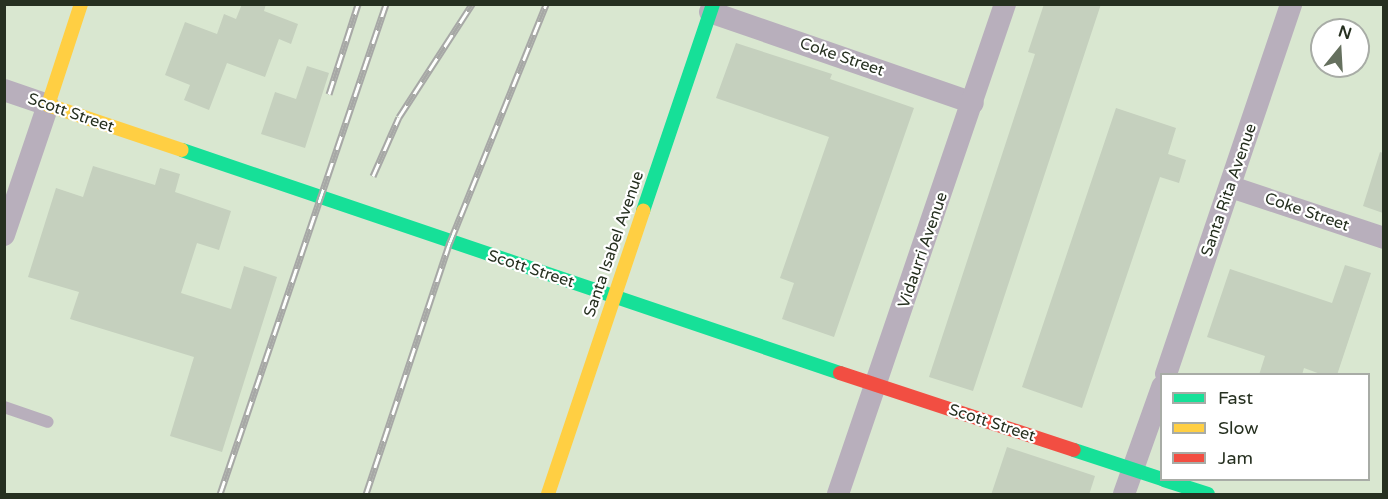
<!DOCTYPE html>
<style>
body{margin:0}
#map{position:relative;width:1388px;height:499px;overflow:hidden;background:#d9e7d0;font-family:"Varela Round",sans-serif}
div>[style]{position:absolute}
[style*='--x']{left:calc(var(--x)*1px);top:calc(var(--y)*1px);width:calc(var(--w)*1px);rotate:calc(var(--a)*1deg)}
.building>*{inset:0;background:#c5d0be}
.lane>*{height:12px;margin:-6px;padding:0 6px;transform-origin:6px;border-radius:6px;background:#b8afbc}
.street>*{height:22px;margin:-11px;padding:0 11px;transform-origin:11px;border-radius:11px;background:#b8afbc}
.fast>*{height:14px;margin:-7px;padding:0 7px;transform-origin:7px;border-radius:7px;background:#16e098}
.slow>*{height:14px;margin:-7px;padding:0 7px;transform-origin:7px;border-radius:7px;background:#ffcf43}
.jam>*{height:14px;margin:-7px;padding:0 7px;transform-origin:7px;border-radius:7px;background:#f24e42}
.rail>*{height:7px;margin-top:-3.5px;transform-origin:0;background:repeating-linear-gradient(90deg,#fff 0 14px,#a7a8a6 0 28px);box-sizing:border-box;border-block:2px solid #a7a8a6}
span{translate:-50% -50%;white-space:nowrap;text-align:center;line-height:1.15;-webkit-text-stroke:4.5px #fff;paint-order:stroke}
.street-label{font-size:16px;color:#263020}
.frame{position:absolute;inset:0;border:6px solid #263020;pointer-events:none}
.legend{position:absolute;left:1160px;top:373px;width:210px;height:108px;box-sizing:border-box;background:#fff;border:2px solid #a8aca6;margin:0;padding:8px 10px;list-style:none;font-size:18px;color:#263020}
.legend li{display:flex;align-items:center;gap:12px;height:30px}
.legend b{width:30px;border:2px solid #a8aca6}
.north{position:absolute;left:1310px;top:18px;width:60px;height:60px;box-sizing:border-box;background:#fff;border:2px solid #a8aca6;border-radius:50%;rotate:18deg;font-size:16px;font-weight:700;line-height:24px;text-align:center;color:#263020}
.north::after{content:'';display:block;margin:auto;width:21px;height:27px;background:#65705e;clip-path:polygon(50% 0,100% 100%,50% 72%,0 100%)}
</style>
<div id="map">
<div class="building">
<i style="clip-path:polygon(242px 4px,266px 4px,264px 11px,298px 24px,291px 44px,279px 39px,265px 77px,227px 63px,209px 110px,184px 100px,190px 85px,165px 75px,185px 22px,217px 34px,224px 14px,236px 19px)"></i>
<i style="clip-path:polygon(1044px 4px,1101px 4px,973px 391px,929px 377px,1035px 54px,1028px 52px)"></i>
<i style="clip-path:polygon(736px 43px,832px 74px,830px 79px,914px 108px,834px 337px,782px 319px,794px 283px,780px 278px,829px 137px,716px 98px)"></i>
<i style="clip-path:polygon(307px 66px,329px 73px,305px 148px,261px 134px,275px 92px,296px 99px)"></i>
<i style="clip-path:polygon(1116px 108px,1176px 128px,1168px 154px,1186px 160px,1179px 183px,1160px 177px,1082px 408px,1022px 387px)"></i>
<i style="clip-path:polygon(1380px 152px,1383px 153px,1383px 213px,1363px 206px)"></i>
<i style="clip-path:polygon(93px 166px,155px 185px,160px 168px,180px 174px,175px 192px,231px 211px,219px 250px,197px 243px,181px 293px,231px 309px,244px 266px,277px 277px,222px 452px,170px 436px,194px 357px,70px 319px,79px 292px,28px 277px,56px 188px,83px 197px)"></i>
<i style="clip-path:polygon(1345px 265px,1371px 273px,1337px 375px,1323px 375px,1304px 368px,1302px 375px,1259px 375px,1265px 356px,1207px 337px,1230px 269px,1332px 303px)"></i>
<i style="clip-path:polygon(1007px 447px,1095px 476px,1089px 495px,991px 495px)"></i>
</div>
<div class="lane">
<i style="--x:4;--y:407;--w:46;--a:18.8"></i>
</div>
<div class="street">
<i style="--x:710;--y:12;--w:278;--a:19.1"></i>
<i style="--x:4;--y:90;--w:46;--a:18.8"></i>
<i style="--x:48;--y:105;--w:137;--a:108.7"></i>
<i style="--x:1231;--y:187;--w:161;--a:18.4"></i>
<i style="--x:1166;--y:374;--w:391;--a:-71.3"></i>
<i style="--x:838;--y:494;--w:518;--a:-71.18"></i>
<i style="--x:1124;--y:494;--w:114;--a:-70.4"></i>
</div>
<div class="fast">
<i style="--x:182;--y:150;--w:695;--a:18.72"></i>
<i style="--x:643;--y:211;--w:219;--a:-71.3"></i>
<i style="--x:1074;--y:450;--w:93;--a:18.2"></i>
<i style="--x:1164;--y:480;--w:46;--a:17.7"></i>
</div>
<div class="slow">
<i style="--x:81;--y:4;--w:106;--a:108.1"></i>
<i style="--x:48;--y:105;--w:141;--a:18.6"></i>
<i style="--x:548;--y:494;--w:299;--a:-71.4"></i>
</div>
<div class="jam">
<i style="--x:840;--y:373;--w:246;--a:18.2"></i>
</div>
<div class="rail">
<i style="--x:329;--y:94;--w:95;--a:-72.1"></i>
<i style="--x:373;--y:176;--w:64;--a:-66.2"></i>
<i style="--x:399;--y:117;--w:135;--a:-57.1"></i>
<i style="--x:220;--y:494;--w:517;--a:-71.28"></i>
<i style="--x:366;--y:494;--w:266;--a:-71.6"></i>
<i style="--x:450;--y:242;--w:257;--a:-68"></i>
</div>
<div class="street-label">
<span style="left:842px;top:57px;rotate:19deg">Coke Street</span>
<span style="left:71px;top:113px;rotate:19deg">Scott Street</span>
<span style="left:1229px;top:190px;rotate:-71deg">Santa Rita Avenue</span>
<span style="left:1307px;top:212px;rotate:19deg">Coke Street</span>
<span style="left:614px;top:244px;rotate:-71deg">Santa Isabel Avenue</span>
<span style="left:923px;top:250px;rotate:-71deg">Vidaurri Avenue</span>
<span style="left:531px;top:269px;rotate:18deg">Scott Street</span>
<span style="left:992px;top:423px;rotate:18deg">Scott Street</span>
</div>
<div class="frame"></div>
<ul class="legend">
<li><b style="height:8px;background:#16e098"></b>Fast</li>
<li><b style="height:8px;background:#ffcf43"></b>Slow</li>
<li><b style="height:8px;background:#f24e42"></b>Jam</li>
</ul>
<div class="north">N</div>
</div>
